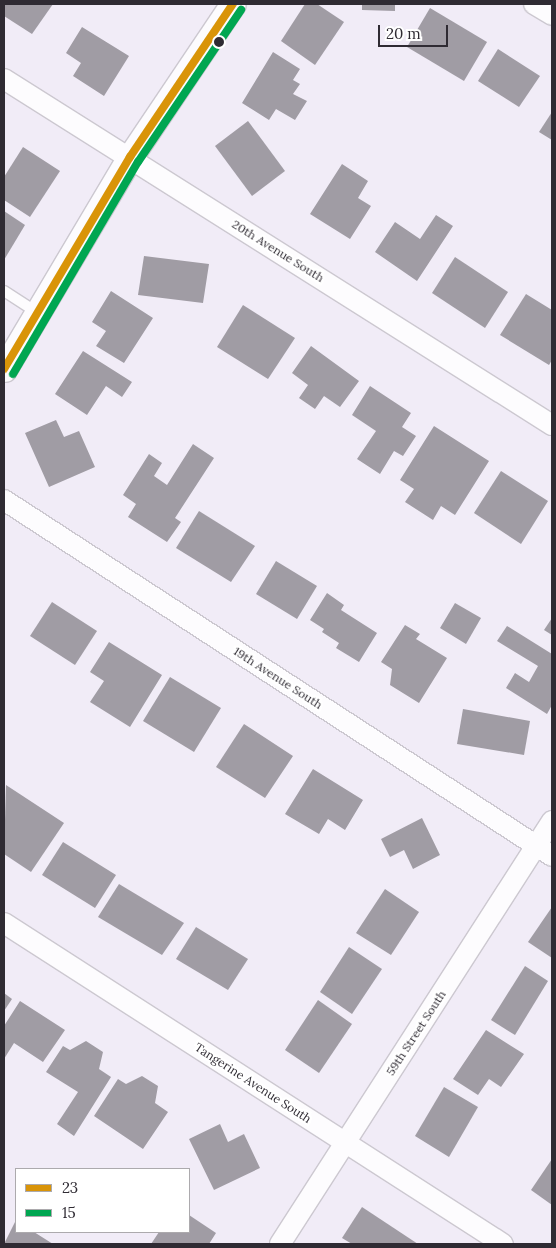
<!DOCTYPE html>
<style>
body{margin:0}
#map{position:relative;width:556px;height:1248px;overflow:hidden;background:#f1ecf7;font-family:Lora,serif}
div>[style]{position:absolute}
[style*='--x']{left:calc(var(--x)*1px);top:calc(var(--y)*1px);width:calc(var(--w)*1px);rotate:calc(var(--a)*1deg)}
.building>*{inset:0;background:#a09ca4}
.roads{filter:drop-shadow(1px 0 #ccc8d0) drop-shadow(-1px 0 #ccc8d0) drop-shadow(0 1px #ccc8d0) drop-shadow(0 -1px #ccc8d0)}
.service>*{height:10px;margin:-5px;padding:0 5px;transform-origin:5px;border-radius:5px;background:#fdfcfe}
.minor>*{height:20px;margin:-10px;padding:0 10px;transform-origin:10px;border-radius:10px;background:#fdfcfe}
.tertiary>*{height:25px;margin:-12.5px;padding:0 12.5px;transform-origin:12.5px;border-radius:12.5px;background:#fdfcfe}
.bus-1>*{height:8px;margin:-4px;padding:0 4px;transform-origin:4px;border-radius:4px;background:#d99408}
.bus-2>*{height:8px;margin:-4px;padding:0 4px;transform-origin:4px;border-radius:4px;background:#00a651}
.dots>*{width:14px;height:14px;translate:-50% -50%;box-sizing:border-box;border:2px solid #fff;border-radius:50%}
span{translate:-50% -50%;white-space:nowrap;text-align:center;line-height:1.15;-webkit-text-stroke:5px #fff;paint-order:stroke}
.street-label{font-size:12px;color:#2f2b33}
.frame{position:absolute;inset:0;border:5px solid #2f2b33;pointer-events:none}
.legend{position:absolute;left:15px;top:1168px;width:175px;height:65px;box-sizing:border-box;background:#fff;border:1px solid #acaaad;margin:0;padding:6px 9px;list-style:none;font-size:15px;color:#2f2b33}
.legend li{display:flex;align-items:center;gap:10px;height:25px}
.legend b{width:25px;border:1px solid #acaaad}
.scale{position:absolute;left:378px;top:25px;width:70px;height:22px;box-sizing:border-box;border:2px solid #2f2b33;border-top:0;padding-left:6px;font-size:15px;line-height:18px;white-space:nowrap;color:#2f2b33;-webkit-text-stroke:4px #fff;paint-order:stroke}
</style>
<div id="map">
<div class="building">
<i style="clip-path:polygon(4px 4px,53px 4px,32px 34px,4px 16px)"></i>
<i style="clip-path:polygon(305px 4px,317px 4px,344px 22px,315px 65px,281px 41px)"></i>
<i style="clip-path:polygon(362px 4px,395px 4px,395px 11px,362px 10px)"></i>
<i style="clip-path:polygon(430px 8px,487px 42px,464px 81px,407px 47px)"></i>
<i style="clip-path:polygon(82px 27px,129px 56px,104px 96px,73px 76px,81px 63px,66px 53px)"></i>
<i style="clip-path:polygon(498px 49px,540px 76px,519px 107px,478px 81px)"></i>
<i style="clip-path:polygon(273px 52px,300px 69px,293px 80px,300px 84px,293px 94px,307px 101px,295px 120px,276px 109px,269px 120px,242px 103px)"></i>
<i style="clip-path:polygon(552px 112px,552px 140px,539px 132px)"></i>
<i style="clip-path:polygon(248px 121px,285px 171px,252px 196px,215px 146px)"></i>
<i style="clip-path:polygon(23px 147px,60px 171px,30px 217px,4px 200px,4px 177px)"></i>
<i style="clip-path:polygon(342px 164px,368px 181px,358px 198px,371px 206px,350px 239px,310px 214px)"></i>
<i style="clip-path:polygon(4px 211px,25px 225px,4px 260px)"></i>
<i style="clip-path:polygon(436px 215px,453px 226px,417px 281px,375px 252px,395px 222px,420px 239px)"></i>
<i style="clip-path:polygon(144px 256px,209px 264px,203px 303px,138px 295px)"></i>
<i style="clip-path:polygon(455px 257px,508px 292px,485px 328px,432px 293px)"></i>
<i style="clip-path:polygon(111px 291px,153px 318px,124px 363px,96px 346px,106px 331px,92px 322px)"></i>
<i style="clip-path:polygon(526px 294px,552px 310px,552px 360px,549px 365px,500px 335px)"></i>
<i style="clip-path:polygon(243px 305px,295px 338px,268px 379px,217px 347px)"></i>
<i style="clip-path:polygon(311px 346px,359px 381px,340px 407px,324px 396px,315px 409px,299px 398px,308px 385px,292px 373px)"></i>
<i style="clip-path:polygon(83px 351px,132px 382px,122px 397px,106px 386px,87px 415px,55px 394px)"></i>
<i style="clip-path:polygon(370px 386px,411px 413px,402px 427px,416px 436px,403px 456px,394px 451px,380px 474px,357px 459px,376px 431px,352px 415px)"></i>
<i style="clip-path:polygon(56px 420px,64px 437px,79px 431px,95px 467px,49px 487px,25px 433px)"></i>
<i style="clip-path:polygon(434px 426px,489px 461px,455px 515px,441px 506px,433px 520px,405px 502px,414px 489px,400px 480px)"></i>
<i style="clip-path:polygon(193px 444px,214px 458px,175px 518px,181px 522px,167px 542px,128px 517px,136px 504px,123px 495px,149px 454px,162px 463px,154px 476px,167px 485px)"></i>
<i style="clip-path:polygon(501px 471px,548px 501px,521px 544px,474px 513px)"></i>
<i style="clip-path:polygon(199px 511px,255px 546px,231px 582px,176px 548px)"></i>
<i style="clip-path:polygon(276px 561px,317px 586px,297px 619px,256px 594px)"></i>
<i style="clip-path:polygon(327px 593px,344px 605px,341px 610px,377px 633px,359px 662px,336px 648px,339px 643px,322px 632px,324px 629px,310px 620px)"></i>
<i style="clip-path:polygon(52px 602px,97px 631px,75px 665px,30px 636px)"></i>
<i style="clip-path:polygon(455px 603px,481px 618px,466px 644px,440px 628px)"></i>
<i style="clip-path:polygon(552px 618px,552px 635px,544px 630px)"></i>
<i style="clip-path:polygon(405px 625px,420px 634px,416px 639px,447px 658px,419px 703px,390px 685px,392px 669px,381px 662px)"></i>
<i style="clip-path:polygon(507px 626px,552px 654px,552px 705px,547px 714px,506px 688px,515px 673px,529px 682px,538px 666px,497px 641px)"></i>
<i style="clip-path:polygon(109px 642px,162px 675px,130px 727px,90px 702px,104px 681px,90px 672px)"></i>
<i style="clip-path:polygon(170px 677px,221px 708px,194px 752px,143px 721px)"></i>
<i style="clip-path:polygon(463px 709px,530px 721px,524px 755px,457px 744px)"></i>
<i style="clip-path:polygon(244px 724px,293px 756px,265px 798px,216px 767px)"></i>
<i style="clip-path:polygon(313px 769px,363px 800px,345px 830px,328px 819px,319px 834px,285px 814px)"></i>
<i style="clip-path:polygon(6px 785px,64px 823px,31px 872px,4px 854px)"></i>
<i style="clip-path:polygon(422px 818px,440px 855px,413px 869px,404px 850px,390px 857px,381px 839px)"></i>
<i style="clip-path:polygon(63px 842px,116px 875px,95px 908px,42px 875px)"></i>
<i style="clip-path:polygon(119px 884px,184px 923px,162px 955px,98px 917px)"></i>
<i style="clip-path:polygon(385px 889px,419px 912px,391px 955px,356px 933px)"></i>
<i style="clip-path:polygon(552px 907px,552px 958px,528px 942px)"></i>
<i style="clip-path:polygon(196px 927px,248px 959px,228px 990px,176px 959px)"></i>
<i style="clip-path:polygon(349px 947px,382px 969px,352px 1014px,320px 992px)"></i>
<i style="clip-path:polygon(525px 966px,548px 981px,515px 1035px,491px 1020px)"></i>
<i style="clip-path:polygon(4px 993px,12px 999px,4px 1011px)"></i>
<i style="clip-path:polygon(318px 1000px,352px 1024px,319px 1073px,285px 1050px)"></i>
<i style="clip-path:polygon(20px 1001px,65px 1030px,43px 1062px,14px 1043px,4px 1059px,4px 1026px)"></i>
<i style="clip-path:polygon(486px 1030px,524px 1054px,501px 1087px,489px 1079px,478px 1095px,453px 1079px)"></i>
<i style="clip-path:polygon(86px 1041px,103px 1052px,99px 1069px,111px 1077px,74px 1136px,57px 1124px,78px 1092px,46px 1072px,63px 1046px,70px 1050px)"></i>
<i style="clip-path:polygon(142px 1076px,158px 1086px,155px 1103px,168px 1112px,143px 1149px,94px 1116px,118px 1079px,126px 1084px)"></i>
<i style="clip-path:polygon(444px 1087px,478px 1107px,449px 1157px,415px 1136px)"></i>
<i style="clip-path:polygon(220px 1124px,228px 1142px,244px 1134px,260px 1168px,214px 1190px,189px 1139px)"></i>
<i style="clip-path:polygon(552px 1159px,552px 1205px,531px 1190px)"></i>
<i style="clip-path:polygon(362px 1207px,418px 1244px,352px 1244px,342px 1238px)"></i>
<i style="clip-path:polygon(189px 1215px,216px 1233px,209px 1244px,151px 1244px,159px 1232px,189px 1232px)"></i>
<i style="clip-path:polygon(16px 1220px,16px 1232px,34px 1232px,53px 1244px,4px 1244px)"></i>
</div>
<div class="roads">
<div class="service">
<i style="--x:4;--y:291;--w:40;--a:32.9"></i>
</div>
<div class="minor">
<i style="--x:534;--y:4;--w:21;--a:31"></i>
<i style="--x:4;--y:79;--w:648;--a:32.27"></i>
<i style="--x:4;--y:500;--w:653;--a:33.01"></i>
<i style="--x:4;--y:923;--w:593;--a:32.75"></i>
<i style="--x:280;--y:1244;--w:503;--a:-57.26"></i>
</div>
<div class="tertiary">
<i style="--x:4;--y:369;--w:247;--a:-59.3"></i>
<i style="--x:130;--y:157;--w:184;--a:-56.1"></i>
</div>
</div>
<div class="bus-1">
<i style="--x:4;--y:369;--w:247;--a:-59.3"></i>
<i style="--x:130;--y:157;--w:184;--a:-56.1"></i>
</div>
<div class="bus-2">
<i style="--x:13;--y:374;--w:246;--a:-59.5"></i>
<i style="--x:138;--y:162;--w:184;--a:-55.9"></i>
</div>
<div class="dots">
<i style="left:219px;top:42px;background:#2f2b33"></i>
</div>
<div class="street-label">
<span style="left:278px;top:251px;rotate:32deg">20th Avenue South</span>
<span style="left:278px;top:678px;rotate:33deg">19th Avenue South</span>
<span style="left:416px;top:1033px;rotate:-57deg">59th Street South</span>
<span style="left:253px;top:1083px;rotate:33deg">Tangerine Avenue South</span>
</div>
<div class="frame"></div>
<ul class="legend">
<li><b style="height:6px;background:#d99408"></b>23</li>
<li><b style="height:6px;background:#00a651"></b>15</li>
</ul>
<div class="scale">20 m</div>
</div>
